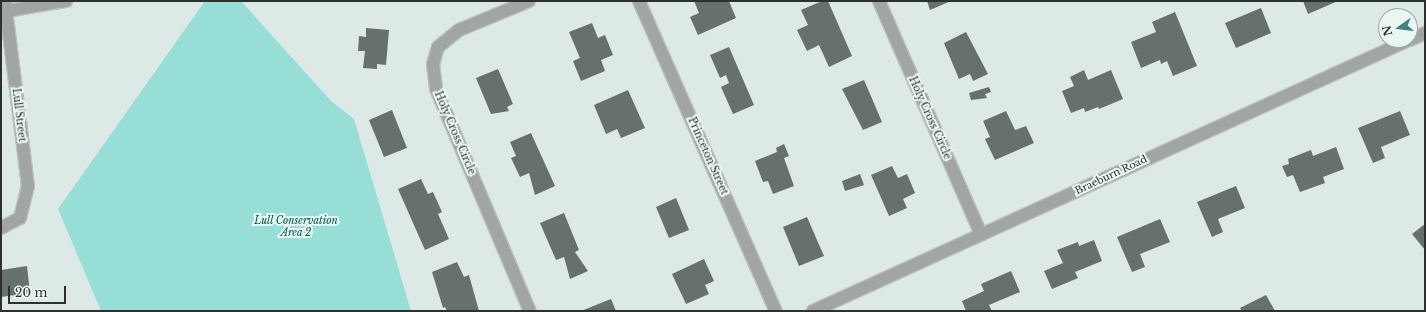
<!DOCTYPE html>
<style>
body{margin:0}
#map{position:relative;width:1426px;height:312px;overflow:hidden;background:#dde9e7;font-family:"Libre Baskerville",serif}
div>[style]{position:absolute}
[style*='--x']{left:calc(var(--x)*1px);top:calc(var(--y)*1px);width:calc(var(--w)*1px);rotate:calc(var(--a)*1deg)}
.green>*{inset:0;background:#97dfd6}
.building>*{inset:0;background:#66706e}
.roads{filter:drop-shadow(1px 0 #bac4c2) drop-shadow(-1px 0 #bac4c2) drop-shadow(0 1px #bac4c2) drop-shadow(0 -1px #bac4c2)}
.street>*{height:12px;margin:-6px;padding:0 6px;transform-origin:6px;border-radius:6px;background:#a1a5a5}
span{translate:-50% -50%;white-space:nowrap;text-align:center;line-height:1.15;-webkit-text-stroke:4px #eaf6f4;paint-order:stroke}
.street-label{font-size:10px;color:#2c3130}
.park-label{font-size:10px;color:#01524b;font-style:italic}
.frame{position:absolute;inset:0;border:2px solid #2c3130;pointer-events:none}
.north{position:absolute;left:1378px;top:8px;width:40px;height:40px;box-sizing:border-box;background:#eaf6f4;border:1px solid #9ea7a6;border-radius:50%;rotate:256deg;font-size:11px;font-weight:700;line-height:16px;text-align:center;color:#2c3130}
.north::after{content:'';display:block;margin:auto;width:14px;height:18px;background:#40867f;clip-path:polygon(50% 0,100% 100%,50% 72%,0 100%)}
.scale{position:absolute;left:8px;top:286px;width:58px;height:18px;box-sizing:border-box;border:2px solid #2c3130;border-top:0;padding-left:5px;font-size:12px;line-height:14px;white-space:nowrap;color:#2c3130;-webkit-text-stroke:3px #eaf6f4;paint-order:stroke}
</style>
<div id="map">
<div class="green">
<i style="clip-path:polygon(205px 1px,241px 1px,331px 101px,354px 119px,411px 311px,101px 311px,58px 209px)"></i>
</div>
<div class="building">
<i style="clip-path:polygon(694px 1px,729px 1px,736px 18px,698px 35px,690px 17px,699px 13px)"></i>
<i style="clip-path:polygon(822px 1px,828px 1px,852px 56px,829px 67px,819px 45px,807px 51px,797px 30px,808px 25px,801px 10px)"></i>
<i style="clip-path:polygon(927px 1px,951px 1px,930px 10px)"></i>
<i style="clip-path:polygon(1303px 1px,1338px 1px,1308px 14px)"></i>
<i style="clip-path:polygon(1261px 8px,1271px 33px,1236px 48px,1225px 23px)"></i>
<i style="clip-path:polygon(1175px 12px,1197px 66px,1173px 76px,1167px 61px,1161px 64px,1160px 60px,1141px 68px,1131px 42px,1156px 32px,1152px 22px)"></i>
<i style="clip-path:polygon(592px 23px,598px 38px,605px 35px,613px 55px,601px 60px,605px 71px,581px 81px,573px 61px,580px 58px,569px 32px)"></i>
<i style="clip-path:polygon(366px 28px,389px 30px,386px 65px,377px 64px,377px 69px,363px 68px,365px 51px,358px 51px,359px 36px,366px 37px)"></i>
<i style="clip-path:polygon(966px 32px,988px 74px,973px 81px,970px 74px,959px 79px,944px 43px)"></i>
<i style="clip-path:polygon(729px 47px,754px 105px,733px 114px,721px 87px,729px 83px,726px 75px,720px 78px,710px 55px)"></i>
<i style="clip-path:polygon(498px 69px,513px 104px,507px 107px,509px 111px,491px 114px,476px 78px)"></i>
<i style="clip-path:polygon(1084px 70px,1088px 80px,1111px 70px,1123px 99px,1099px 109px,1098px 107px,1085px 112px,1084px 108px,1071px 113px,1062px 91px,1074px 86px,1070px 77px)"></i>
<i style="clip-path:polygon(864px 80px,882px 122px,863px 130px,842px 89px)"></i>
<i style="clip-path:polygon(989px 87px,991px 92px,985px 94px,987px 98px,971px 100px,969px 93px)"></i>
<i style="clip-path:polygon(628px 90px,645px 128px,621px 138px,617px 129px,606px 134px,594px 105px)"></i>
<i style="clip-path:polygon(392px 110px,407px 148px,384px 157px,369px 120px)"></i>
<i style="clip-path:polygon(1006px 111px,1015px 130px,1026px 126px,1034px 143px,995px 160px,985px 139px,990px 137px,983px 121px)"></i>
<i style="clip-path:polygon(1400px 111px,1410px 135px,1381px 147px,1385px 158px,1373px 163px,1358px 128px)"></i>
<i style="clip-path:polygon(531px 133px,555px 186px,535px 195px,529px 173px,520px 177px,511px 158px,516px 156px,510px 142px)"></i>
<i style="clip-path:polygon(784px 144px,789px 156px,784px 158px,794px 186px,773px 194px,768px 181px,763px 182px,755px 161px,777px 152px,776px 148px)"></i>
<i style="clip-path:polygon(1336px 147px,1344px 169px,1323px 177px,1325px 183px,1300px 192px,1293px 175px,1287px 177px,1282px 166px,1289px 164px,1288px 159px,1311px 150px,1313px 156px)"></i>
<i style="clip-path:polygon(892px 166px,898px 178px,907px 174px,915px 193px,903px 199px,907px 208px,889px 216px,871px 175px)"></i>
<i style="clip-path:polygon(860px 174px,864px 185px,845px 191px,842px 181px)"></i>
<i style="clip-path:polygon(421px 179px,428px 194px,433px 192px,442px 212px,438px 214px,449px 239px,425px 250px,398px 189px)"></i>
<i style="clip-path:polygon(1236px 186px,1245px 208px,1218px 219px,1223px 232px,1212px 237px,1197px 202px)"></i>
<i style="clip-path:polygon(676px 198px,689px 230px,669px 238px,656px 207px)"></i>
<i style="clip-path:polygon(564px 213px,579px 250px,575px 252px,588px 271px,570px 279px,564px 257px,556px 260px,540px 223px)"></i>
<i style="clip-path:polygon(807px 217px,824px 256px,799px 266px,783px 227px)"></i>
<i style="clip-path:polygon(1160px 219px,1170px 242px,1140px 254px,1145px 267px,1132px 272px,1117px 237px)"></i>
<i style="clip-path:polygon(1425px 224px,1425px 250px,1412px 234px)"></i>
<i style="clip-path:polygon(1094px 240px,1102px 261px,1075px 272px,1078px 278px,1052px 289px,1044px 271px,1063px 263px,1057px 250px,1078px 242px,1079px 246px)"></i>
<i style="clip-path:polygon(704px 259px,714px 281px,705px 285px,709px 294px,686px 304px,672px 274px)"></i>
<i style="clip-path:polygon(457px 262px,464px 277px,469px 275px,479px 311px,447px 311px,445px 307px,443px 308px,432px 272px)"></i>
<i style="clip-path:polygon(27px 266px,30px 293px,1px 297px,1px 270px)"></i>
<i style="clip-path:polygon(1011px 271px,1020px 292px,989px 305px,992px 311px,966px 311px,962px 301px,984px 291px,981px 284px)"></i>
<i style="clip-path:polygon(1266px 295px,1275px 311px,1242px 311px,1240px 308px)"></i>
<i style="clip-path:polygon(611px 299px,616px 311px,581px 311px)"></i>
</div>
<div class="roads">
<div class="street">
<i style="--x:529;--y:1;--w:76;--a:157.5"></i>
<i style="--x:459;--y:30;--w:27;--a:141"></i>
<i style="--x:438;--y:47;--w:18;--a:106"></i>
<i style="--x:433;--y:64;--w:25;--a:83"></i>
<i style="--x:436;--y:89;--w:241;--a:67.1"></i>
<i style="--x:639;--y:1;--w:339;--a:66.2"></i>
<i style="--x:879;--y:1;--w:255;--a:66.4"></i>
<i style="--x:6;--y:11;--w:61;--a:-9.5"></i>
<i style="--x:1410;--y:40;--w:17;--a:-25"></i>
<i style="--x:1;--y:228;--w:21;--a:-28"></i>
<i style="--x:20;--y:218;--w:33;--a:-76"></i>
<i style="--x:28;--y:186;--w:186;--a:-97.1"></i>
<i style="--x:813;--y:311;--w:655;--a:-24.45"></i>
</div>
</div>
<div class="street-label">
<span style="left:19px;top:115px;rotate:83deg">Lull Street</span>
<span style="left:930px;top:118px;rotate:66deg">Holy Cross Circle</span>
<span style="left:455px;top:133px;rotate:67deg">Holy Cross Circle</span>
<span style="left:708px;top:156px;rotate:66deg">Princeton Street</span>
<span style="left:1111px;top:175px;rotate:-25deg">Braeburn Road</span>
</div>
<div class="park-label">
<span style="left:296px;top:226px">Lull Conservation<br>Area 2</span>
</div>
<div class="frame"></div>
<div class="north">N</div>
<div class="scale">20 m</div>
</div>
